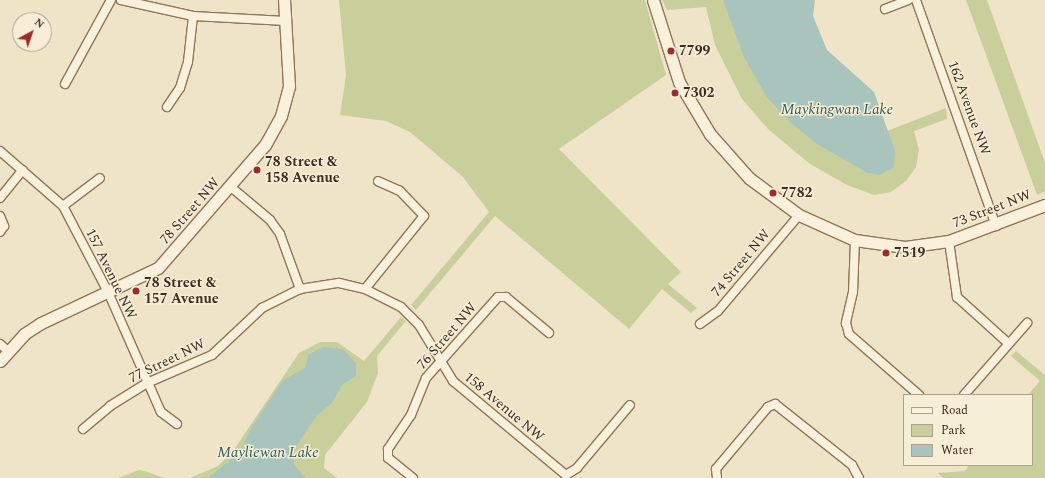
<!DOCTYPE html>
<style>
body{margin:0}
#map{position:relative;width:1045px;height:478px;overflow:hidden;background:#f0e4c8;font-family:Spectral,serif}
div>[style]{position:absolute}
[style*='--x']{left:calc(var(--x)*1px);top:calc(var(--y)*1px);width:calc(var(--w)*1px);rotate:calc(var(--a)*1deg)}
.green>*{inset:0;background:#c9cf9b}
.water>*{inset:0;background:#a9c4bc}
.roads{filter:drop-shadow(1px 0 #8d765c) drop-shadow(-1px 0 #8d765c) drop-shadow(0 1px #8d765c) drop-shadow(0 -1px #8d765c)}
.street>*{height:8px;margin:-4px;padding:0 4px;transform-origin:4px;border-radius:4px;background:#faf1dc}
.secondary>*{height:11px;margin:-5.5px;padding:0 5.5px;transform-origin:5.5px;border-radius:5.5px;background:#faf1dc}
.dots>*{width:11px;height:11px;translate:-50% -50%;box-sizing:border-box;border:2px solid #f7eed8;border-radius:50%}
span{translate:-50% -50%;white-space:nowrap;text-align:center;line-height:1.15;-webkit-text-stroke:3px #f7eed8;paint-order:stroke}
.poi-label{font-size:14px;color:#3d2e20;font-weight:700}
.left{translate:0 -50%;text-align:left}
.street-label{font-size:14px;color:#3d2e20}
.water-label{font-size:15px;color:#2f5d5a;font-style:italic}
.legend{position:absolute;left:903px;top:394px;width:130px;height:72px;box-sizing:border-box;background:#f7eed8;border:1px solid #ada18e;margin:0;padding:5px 7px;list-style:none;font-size:12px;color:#3d2e20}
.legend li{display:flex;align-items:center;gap:8px;height:20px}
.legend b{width:20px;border:1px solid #ada18e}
.north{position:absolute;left:12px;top:12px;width:40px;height:40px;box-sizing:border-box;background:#f7eed8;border:1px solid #ada18e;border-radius:50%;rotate:40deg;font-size:11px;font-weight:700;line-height:16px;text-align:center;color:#3d2e20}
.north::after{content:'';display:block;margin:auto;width:14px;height:18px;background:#9e2a2b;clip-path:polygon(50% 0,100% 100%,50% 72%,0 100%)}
</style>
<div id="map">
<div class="green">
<i style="clip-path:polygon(339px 0,645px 0,666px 75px,559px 149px,681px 272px,668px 284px,697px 308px,691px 313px,662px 289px,629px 329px,495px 216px,416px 310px,411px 305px,489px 212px,463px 177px,410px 132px,386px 121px,340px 115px,346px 75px)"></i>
<i style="clip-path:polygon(662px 0,728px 0,868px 157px,887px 131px,946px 108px,947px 119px,914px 131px,919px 150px,916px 167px,906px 181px,891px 192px,874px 195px,847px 185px,810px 164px,768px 129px,742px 99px,715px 45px,706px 7px,667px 10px)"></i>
<i style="clip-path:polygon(966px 0,987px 0,1045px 163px,1045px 191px,1037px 195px)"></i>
<i style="clip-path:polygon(401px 317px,406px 321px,377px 356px,378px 373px,367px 402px,325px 455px,324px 468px,337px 478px,190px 478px,218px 466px,233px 451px,299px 353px,320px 342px,337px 342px,364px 361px)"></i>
<i style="clip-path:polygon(1016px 351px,1045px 375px,1045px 478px,943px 478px,938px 473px,965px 471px,969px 465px,1032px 465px,1032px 395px,1028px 395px,1040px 381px,1011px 356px)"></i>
<i style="clip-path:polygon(139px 470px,148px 472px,164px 478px,118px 478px)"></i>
</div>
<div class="water">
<i style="clip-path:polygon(723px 0,815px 0,813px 16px,827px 50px,874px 92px,895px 151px,894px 167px,880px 175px,868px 173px,817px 144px,791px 123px,766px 96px,744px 57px)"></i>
<i style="clip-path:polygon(323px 347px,343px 349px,356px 363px,356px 376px,342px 385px,332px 403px,317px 415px,293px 451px,294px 464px,305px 478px,208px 478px,240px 452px,250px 430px,283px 380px,305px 368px,308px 355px)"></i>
</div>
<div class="roads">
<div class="street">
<i style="--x:121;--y:0;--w:74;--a:12.5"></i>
<i style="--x:193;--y:16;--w:93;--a:3.1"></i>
<i style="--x:916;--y:0;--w:240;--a:70.5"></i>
<i style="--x:885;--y:9;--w:25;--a:-21"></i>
<i style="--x:65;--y:84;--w:96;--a:-61.3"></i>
<i style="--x:167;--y:107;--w:23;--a:-56"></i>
<i style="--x:180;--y:88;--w:27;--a:-73"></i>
<i style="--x:188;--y:62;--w:46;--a:-83.8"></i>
<i style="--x:0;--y:151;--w:84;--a:41.1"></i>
<i style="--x:63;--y:206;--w:97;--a:62.4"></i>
<i style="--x:108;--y:292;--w:131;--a:66.2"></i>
<i style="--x:161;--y:412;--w:20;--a:37"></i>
<i style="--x:231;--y:187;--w:51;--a:40.2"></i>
<i style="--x:270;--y:220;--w:17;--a:54"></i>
<i style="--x:280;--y:234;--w:59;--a:70"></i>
<i style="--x:0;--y:198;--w:36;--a:-51"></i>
<i style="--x:63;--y:206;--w:46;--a:-37.1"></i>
<i style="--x:0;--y:216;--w:11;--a:68"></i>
<i style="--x:4;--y:226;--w:7;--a:124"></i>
<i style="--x:855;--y:240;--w:52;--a:92.2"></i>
<i style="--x:853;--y:292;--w:32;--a:103"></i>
<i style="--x:846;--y:323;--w:11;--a:75"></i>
<i style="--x:849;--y:334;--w:93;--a:41.1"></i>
<i style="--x:949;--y:241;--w:57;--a:81.9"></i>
<i style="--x:957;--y:297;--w:69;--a:42"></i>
<i style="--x:365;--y:289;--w:94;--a:-51.1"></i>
<i style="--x:424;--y:216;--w:35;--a:-134"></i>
<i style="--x:400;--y:191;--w:24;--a:-156"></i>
<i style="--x:700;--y:324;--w:22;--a:-36"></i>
<i style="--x:718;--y:311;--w:126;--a:-49.8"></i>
<i style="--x:0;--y:344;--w:9;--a:41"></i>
<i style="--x:964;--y:395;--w:96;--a:-48.8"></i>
<i style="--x:83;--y:429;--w:35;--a:-40"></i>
<i style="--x:110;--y:406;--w:44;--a:-31.9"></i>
<i style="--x:147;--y:383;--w:71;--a:-23.3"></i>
<i style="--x:212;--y:355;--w:69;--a:-43.2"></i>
<i style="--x:262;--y:308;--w:42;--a:-26.6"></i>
<i style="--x:300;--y:289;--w:39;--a:-9"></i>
<i style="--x:339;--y:283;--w:27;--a:13"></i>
<i style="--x:365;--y:289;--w:40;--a:26.6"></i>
<i style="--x:401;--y:307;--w:25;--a:45"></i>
<i style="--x:419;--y:325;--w:66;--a:58.7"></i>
<i style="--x:453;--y:381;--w:147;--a:39.8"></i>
<i style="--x:566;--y:475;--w:13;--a:-32"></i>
<i style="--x:577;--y:468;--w:82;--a:-49.9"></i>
<i style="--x:413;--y:478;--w:32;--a:-141"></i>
<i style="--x:388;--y:458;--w:9;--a:-90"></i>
<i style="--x:388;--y:449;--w:41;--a:-55.9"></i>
<i style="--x:411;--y:415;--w:40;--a:-68"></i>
<i style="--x:426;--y:378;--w:108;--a:-48.4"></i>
<i style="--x:498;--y:297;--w:8;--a:0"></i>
<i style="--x:506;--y:297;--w:56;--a:39.9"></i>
<i style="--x:717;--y:478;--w:9;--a:-96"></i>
<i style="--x:716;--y:469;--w:81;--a:-50"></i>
<i style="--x:768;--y:407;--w:8;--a:-23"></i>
<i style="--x:775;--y:404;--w:98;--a:38.4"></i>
<i style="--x:852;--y:465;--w:15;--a:62"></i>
</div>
<div class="secondary">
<i style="--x:653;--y:0;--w:86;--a:72.4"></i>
<i style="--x:679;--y:82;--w:61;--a:59.2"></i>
<i style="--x:710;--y:134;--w:59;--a:48.4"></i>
<i style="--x:749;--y:178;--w:62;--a:36.5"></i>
<i style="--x:799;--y:215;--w:61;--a:24.1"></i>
<i style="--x:855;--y:240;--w:50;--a:8"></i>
<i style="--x:905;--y:247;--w:44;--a:-7.8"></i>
<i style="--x:949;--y:241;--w:103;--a:-20.6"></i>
<i style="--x:0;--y:361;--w:36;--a:-48"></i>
<i style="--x:24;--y:334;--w:20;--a:-33"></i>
<i style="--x:41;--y:323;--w:129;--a:-25.2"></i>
<i style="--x:158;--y:268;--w:163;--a:-49"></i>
<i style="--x:265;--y:145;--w:33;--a:-61"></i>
<i style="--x:281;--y:116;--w:31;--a:-75"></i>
<i style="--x:289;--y:86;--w:86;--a:-93.3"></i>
</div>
</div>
<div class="dots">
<i style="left:671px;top:51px;background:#9e2a2b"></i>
<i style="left:675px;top:93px;background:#9e2a2b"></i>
<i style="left:257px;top:170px;background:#9e2a2b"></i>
<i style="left:773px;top:193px;background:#9e2a2b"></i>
<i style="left:886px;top:253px;background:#9e2a2b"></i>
<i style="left:136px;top:291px;background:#9e2a2b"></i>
</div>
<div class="poi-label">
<span class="left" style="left:679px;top:51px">7799</span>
<span class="left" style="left:683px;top:93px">7302</span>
<span class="left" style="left:265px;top:170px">78 Street &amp;<br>158 Avenue</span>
<span class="left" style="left:781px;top:193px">7782</span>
<span class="left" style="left:894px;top:253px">7519</span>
<span class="left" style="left:144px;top:291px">78 Street &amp;<br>157 Avenue</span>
</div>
<div class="street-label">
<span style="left:969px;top:108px;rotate:70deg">162 Avenue NW</span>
<span style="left:992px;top:209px;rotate:-21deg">73 Street NW</span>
<span style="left:190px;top:211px;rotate:-49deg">78 Street NW</span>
<span style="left:741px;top:263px;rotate:-50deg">74 Street NW</span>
<span style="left:111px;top:274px;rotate:64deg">157 Avenue NW</span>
<span style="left:447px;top:336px;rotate:-49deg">76 Street NW</span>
<span style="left:167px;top:361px;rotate:-26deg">77 Street NW</span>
<span style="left:504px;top:407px;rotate:40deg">158 Avenue NW</span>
</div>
<div class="water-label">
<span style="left:837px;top:110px">Maykingwan Lake</span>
<span style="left:268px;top:453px">Mayliewan Lake</span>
</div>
<ul class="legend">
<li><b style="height:5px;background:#faf1dc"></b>Road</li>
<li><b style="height:11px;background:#c9cf9b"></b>Park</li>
<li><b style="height:11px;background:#a9c4bc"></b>Water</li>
</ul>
<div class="north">N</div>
</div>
